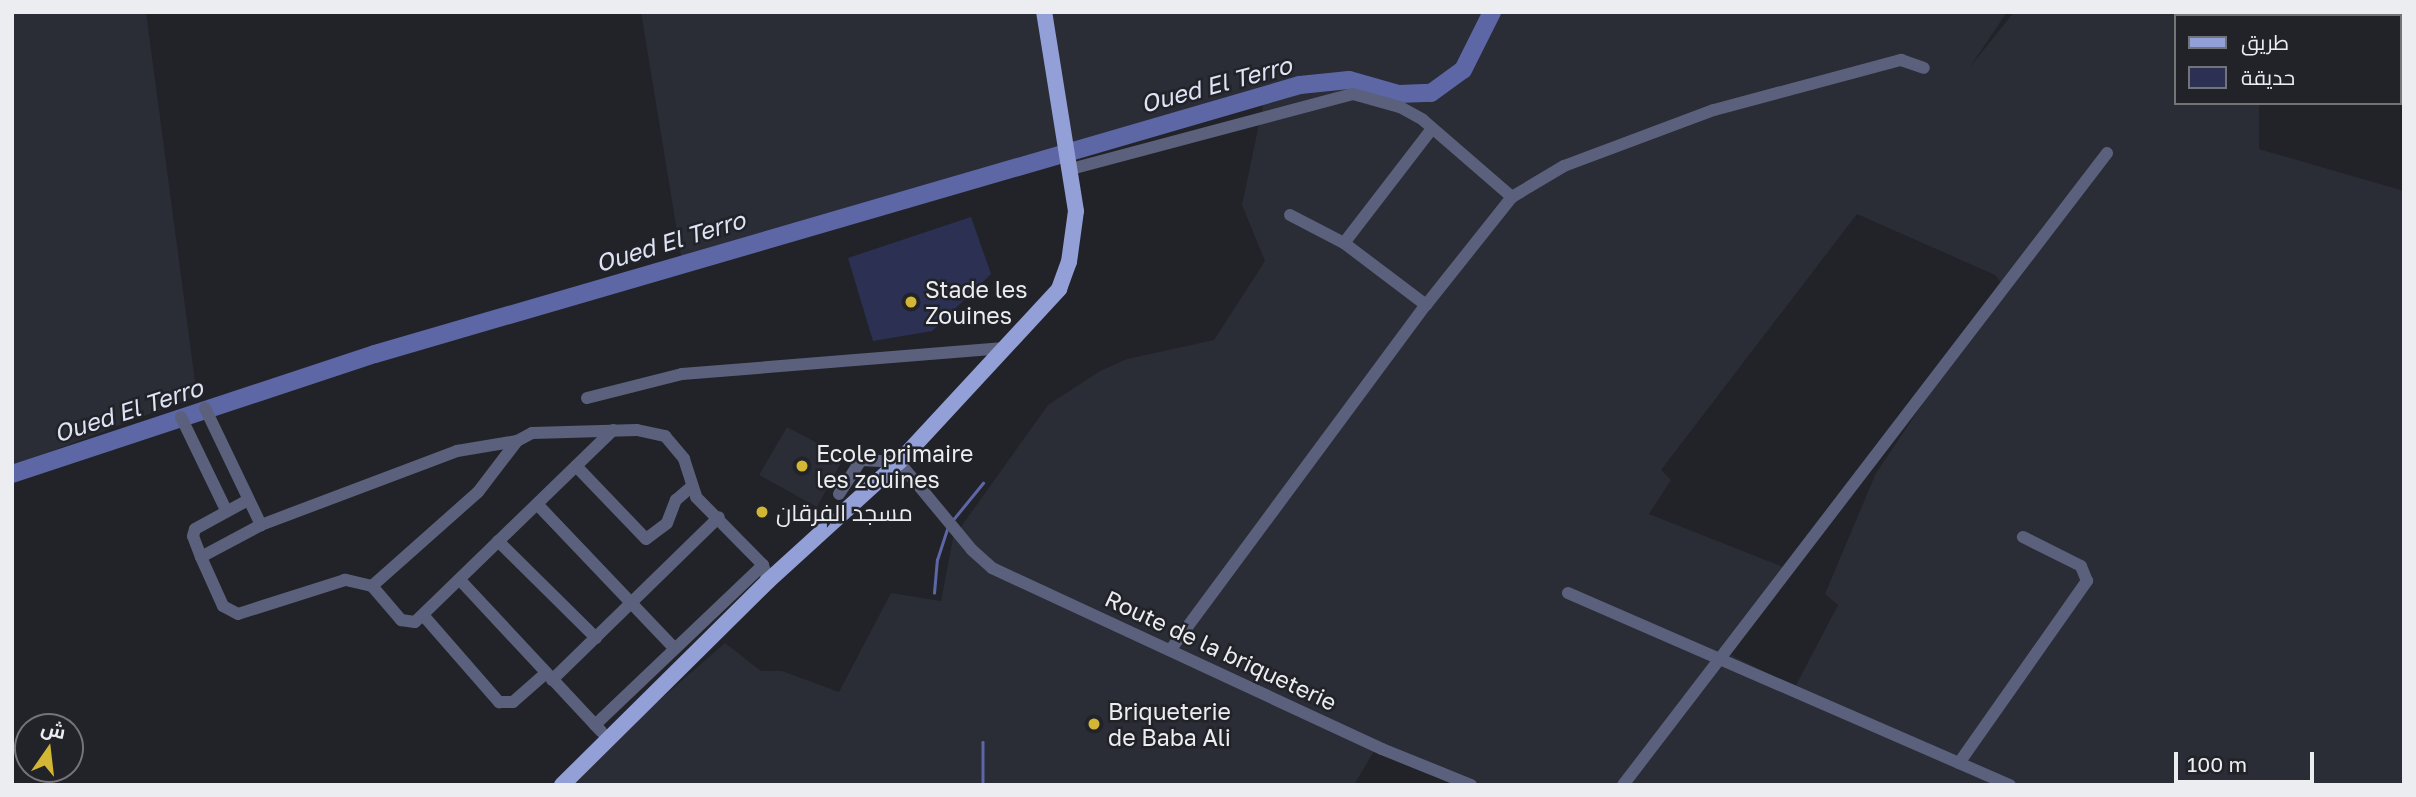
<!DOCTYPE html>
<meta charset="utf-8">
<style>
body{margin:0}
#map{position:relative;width:2416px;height:797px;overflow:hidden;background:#222328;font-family:"Golos Text",Cairo,sans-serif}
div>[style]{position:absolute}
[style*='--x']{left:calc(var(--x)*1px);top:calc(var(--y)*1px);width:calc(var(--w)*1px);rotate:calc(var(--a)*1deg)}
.built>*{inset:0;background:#2a2c36}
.green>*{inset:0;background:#2c3153}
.stream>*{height:2.5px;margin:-1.25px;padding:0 1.25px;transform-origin:1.25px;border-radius:1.25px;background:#5d67a6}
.river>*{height:18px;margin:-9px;padding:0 9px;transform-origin:9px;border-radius:9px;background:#5d67a6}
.minor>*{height:12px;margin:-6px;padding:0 6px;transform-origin:6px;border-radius:6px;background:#5b617d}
.major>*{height:16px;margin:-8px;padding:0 8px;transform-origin:8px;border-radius:8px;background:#939fd7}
.dots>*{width:19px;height:19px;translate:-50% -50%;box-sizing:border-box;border:4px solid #222328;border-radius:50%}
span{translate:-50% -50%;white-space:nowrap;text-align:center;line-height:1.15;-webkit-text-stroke:5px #222328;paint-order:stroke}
.poi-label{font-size:23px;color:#ecedf0}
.left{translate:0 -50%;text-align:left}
.street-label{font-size:23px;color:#ecedf0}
.water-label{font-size:24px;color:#dfe3f6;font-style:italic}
.frame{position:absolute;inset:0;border:14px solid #ecedf0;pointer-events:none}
.legend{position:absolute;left:2174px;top:14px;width:228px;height:91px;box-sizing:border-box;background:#222328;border:2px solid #737478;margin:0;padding:9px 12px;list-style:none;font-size:21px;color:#ecedf0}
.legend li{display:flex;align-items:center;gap:14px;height:35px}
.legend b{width:35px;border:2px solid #737478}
.north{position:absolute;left:14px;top:713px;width:70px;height:70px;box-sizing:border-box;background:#222328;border:2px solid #737478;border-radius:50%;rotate:14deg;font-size:19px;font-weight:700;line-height:28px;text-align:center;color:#ecedf0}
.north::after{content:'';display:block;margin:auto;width:24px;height:32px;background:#d4b635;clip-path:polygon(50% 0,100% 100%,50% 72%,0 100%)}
.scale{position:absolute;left:2174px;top:752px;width:140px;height:32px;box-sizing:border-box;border:4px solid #ecedf0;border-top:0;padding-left:9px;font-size:21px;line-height:24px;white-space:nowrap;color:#ecedf0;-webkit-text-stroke:5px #222328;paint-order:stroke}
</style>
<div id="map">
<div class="built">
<i style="clip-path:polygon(12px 12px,146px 12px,197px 396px,12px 466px)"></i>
<i style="clip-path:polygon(evenodd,641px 12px,2007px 12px,1970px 67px,2014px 12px,2261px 12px,2176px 16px,2176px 103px,2259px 103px,2259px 149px,2404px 191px,2404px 785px,1483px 785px,1377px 746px,1354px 785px,562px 785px,725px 643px,761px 671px,782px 671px,839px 692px,891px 593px,941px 601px,953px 538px,1048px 405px,1100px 371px,1127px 359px,1214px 340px,1265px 261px,1242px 205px,1263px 105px,682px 262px,641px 12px,1857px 214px,1995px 275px,2003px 285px,1876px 473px,1825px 594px,1838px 605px,1795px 687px,1731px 655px,1788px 569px,1649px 514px,1671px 480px,1661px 470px,1857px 214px)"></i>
<i style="clip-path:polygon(787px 427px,844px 457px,817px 507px,759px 475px)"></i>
</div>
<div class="green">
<i style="clip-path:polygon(971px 217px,991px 274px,932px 331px,873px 341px,848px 258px)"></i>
</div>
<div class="stream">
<i style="--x:952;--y:521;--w:49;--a:-50.8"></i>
<i style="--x:934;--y:593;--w:33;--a:-85"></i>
<i style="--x:937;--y:560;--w:36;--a:-72"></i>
<i style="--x:983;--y:742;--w:43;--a:90"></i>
</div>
<div class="river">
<i style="--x:12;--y:474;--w:382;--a:-18.3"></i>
<i style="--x:375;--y:354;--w:963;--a:-16.22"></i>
<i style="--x:1300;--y:85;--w:49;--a:-5.8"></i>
<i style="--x:1349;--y:80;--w:51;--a:15.9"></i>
<i style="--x:1398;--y:94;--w:33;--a:-2"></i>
<i style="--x:1431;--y:93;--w:39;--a:-36"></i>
<i style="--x:1463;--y:70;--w:65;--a:-63.4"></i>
</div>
<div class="minor">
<i style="--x:1071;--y:169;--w:292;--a:-14.9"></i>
<i style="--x:1353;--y:94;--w:49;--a:15.5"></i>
<i style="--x:1400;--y:107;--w:26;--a:29"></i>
<i style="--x:1423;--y:120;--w:118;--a:40.9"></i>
<i style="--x:1290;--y:215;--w:61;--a:27.4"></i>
<i style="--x:1344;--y:243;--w:103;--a:37.1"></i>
<i style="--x:1344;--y:243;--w:143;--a:-52.4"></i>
<i style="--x:587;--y:398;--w:98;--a:-14.2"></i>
<i style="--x:682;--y:374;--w:323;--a:-4.6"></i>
<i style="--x:205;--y:408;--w:130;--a:64.4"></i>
<i style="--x:181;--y:417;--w:103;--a:64.2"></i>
<i style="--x:517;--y:441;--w:64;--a:127.4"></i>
<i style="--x:478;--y:492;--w:142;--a:138.4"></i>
<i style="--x:372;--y:586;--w:28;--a:-167"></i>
<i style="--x:345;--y:580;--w:112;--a:162.4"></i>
<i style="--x:238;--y:614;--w:17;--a:-152"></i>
<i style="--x:223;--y:606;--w:54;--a:-114.2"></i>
<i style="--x:201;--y:557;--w:68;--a:-28.1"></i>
<i style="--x:261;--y:525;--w:210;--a:-20.7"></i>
<i style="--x:457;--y:451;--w:61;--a:-9.5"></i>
<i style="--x:517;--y:441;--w:17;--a:-28"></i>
<i style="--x:532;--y:433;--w:105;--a:-1.6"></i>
<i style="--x:637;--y:430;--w:29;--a:12"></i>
<i style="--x:665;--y:436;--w:30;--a:50"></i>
<i style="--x:684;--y:459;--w:40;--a:72"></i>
<i style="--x:696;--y:497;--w:95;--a:45.4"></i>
<i style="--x:763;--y:565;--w:17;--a:73"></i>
<i style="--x:576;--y:466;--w:101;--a:46.2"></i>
<i style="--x:646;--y:539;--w:26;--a:-37"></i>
<i style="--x:667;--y:523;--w:25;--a:-69"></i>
<i style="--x:676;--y:500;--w:18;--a:-41"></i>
<i style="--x:839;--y:494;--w:40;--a:-57.1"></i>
<i style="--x:861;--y:460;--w:38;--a:3"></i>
<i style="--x:899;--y:462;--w:114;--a:50.3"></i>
<i style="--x:972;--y:550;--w:27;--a:42"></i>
<i style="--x:992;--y:568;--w:430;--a:24.9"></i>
<i style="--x:1382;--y:749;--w:96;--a:22"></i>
<i style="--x:537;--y:504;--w:199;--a:46.4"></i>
<i style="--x:498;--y:541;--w:138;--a:44.7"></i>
<i style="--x:201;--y:557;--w:22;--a:-111"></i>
<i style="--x:193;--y:536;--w:7;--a:-74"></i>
<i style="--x:195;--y:529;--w:60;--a:-28.7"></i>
<i style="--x:460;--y:580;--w:207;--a:47"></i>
<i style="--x:372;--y:586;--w:45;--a:49.5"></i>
<i style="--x:401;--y:620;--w:14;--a:8"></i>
<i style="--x:415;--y:622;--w:276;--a:-44.1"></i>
<i style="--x:1568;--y:593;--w:482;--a:23.5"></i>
<i style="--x:423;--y:615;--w:116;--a:48.9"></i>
<i style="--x:499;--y:702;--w:14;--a:0"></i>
<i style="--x:513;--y:702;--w:44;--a:-41.3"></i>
<i style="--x:1171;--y:649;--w:428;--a:-53.5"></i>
<i style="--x:1426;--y:305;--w:138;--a:-51.5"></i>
<i style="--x:1512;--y:197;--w:61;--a:-30.8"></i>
<i style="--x:1564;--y:166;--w:160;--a:-20.5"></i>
<i style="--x:1714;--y:110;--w:194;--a:-15"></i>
<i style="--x:1901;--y:60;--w:24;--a:19"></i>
<i style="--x:552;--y:680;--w:233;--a:-44.3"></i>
<i style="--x:595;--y:725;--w:232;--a:-43.6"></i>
<i style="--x:1959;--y:763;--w:223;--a:-54.9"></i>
<i style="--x:2087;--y:581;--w:16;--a:-112"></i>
<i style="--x:2081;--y:566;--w:65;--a:-153.4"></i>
<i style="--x:1623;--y:785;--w:796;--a:-52.55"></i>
</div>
<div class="major">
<i style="--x:562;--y:785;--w:290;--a:-44.7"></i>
<i style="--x:768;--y:581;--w:177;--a:-42.3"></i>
<i style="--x:899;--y:462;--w:236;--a:-47.2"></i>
<i style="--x:1059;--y:289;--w:29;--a:-70"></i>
<i style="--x:1069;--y:262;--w:51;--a:-82.2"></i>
<i style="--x:1076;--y:211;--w:202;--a:-99.1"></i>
</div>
<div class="dots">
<i style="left:911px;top:302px;background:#d4b635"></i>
<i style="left:802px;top:466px;background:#d4b635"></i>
<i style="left:762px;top:512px;background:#d4b635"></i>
<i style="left:1094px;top:724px;background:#d4b635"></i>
</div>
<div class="poi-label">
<span class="left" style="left:925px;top:302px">Stade les<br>Zouines</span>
<span class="left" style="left:816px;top:466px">Ecole primaire<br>les zouines</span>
<span class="left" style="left:776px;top:512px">مسجد الفرقان</span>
<span class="left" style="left:1108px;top:724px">Briqueterie<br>de Baba Ali</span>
</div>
<div class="street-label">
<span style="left:1221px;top:650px;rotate:25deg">Route de la briqueterie</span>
</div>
<div class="water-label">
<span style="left:1216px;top:84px;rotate:-15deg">Oued El Terro</span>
<span style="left:670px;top:241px;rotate:-17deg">Oued El Terro</span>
<span style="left:128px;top:410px;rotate:-18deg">Oued El Terro</span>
</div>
<div class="frame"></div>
<ul class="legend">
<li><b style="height:9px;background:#939fd7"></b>طريق</li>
<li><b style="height:19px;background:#2c3153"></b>حديقة</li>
</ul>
<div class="north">ش</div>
<div class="scale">100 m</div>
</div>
